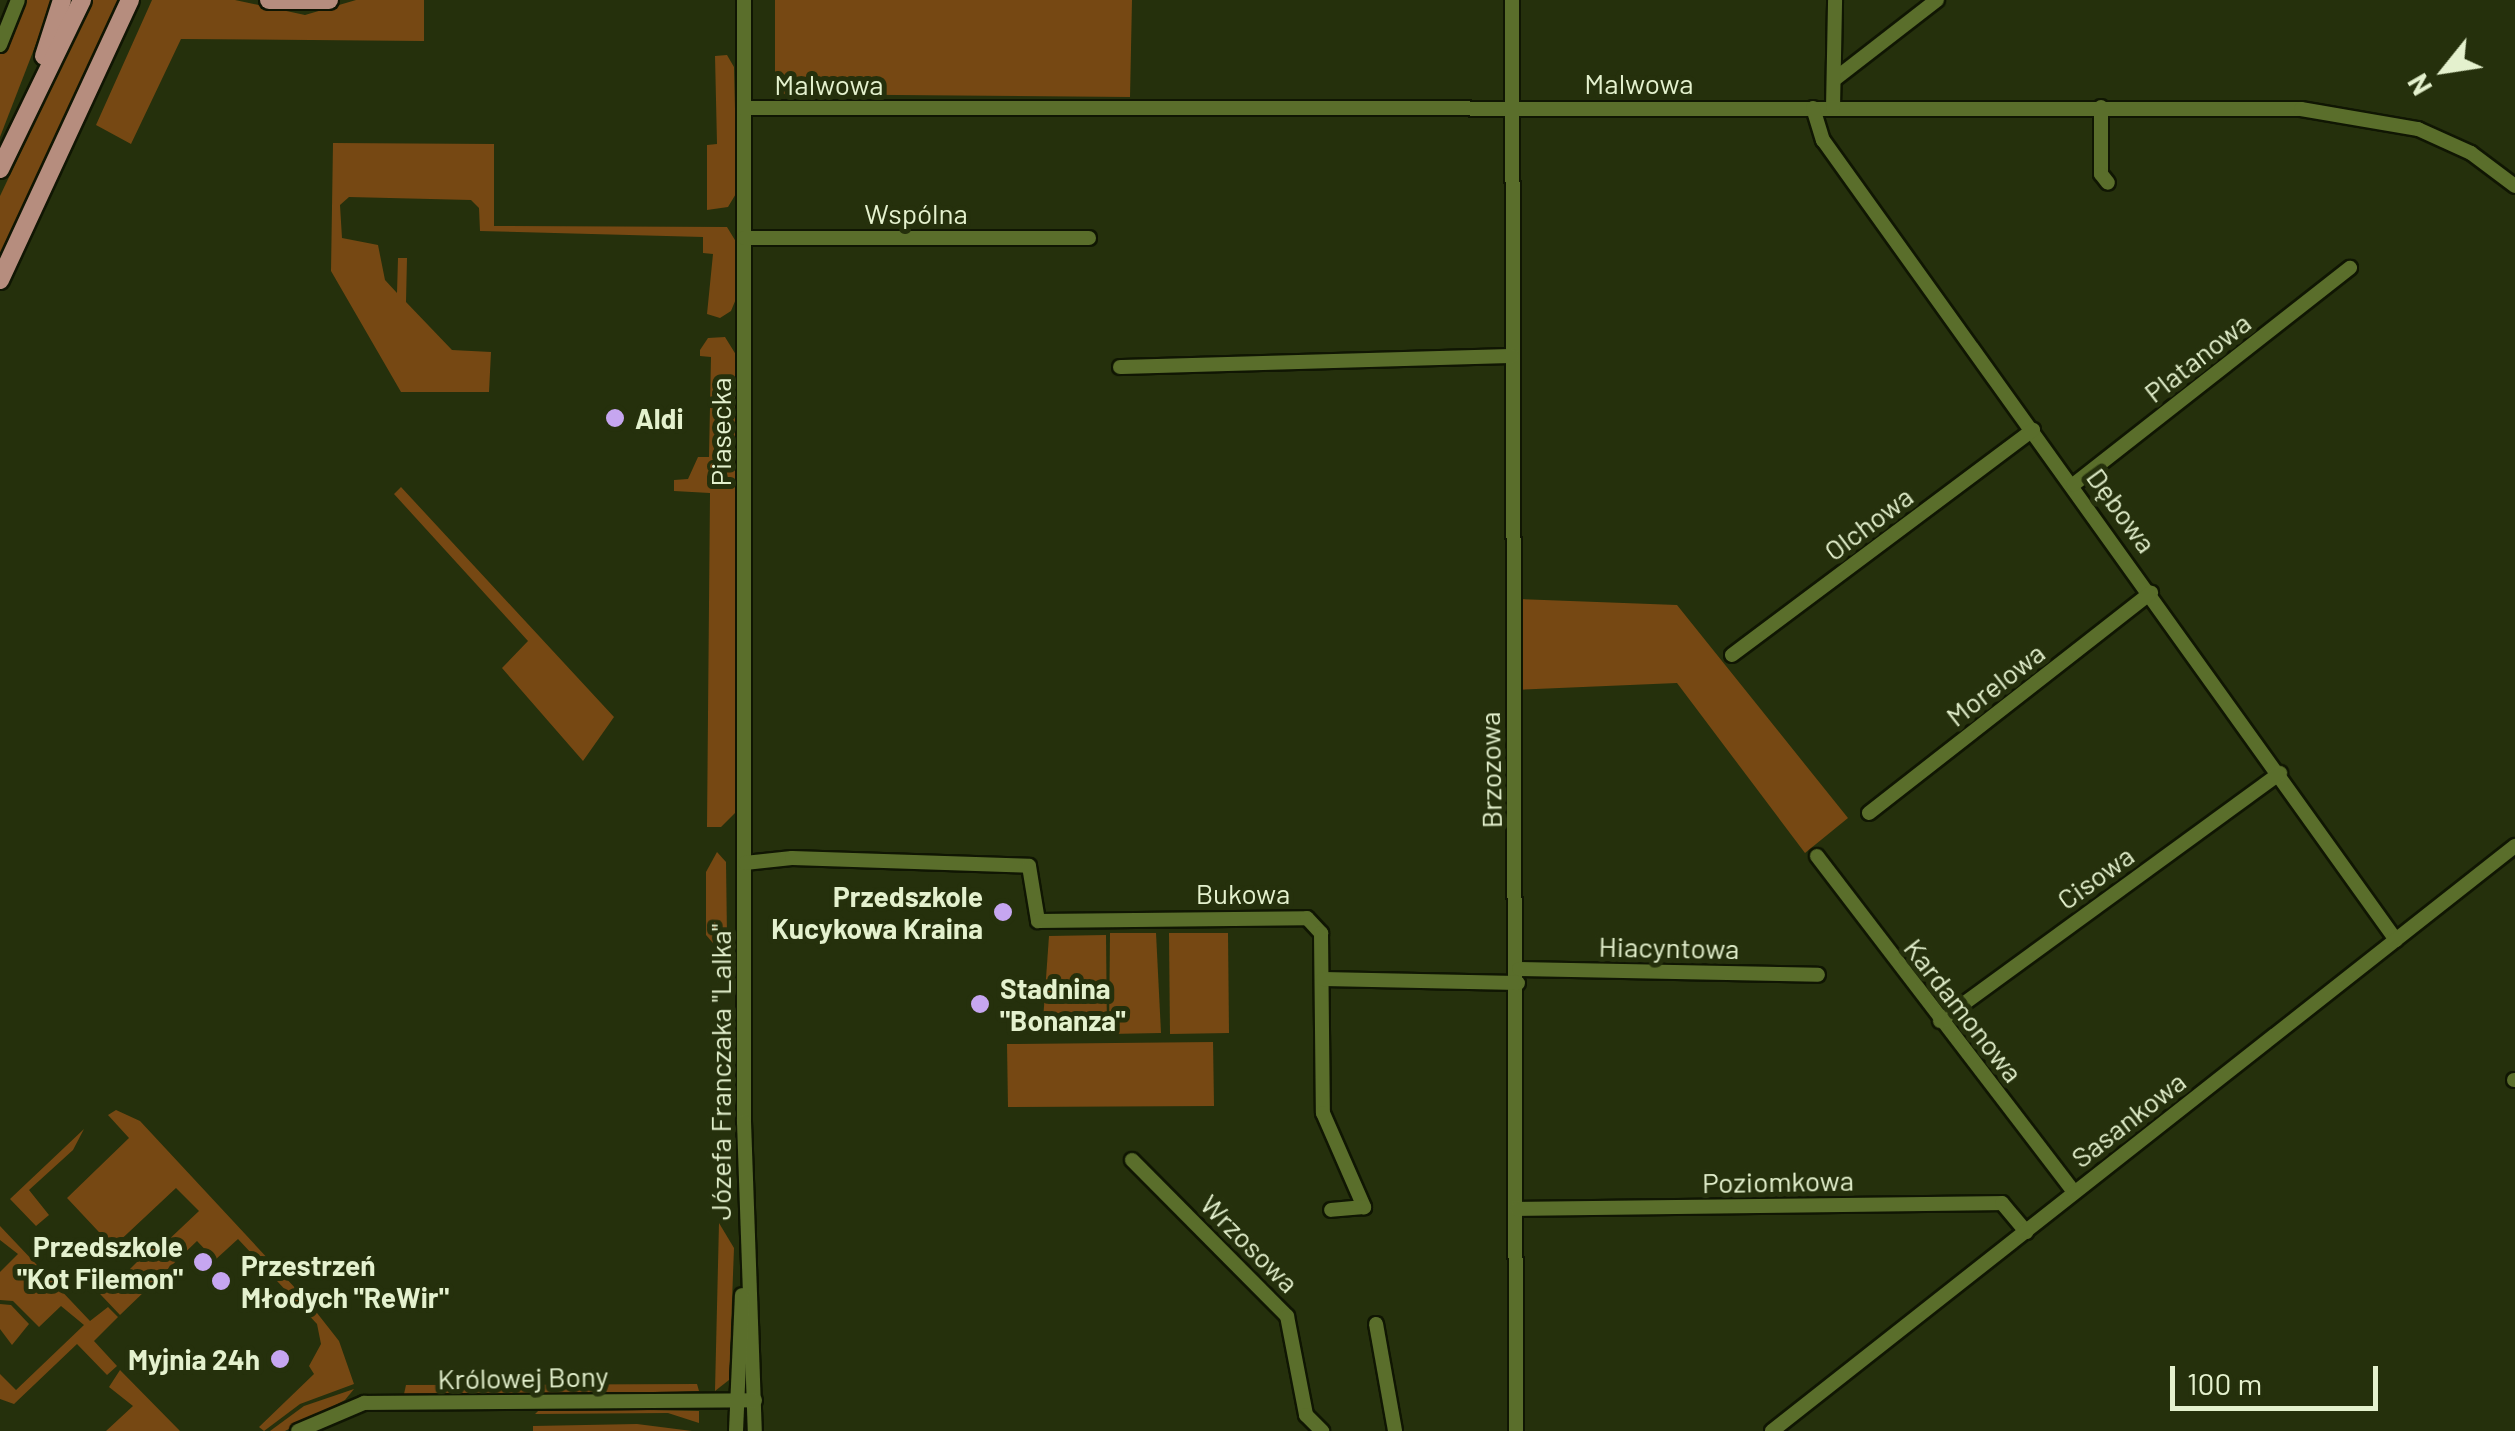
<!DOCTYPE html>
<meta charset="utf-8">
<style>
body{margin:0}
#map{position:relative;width:2515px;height:1431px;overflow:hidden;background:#25300c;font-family:Barlow,sans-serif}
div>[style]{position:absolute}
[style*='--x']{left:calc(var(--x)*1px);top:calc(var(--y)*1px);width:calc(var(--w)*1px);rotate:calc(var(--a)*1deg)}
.green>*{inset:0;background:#764813}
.roads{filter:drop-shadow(2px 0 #101603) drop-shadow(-2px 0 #101603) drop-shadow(0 2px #101603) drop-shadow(0 -2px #101603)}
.minor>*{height:14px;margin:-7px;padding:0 7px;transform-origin:7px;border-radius:7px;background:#5a6e2b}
.major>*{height:18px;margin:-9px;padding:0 9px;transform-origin:9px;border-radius:9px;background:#b68d7e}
.dots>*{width:28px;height:28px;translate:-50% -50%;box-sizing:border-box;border:5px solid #25300c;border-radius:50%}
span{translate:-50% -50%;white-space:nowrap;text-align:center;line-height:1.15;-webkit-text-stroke:10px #25300c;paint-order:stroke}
.street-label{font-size:28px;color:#e4f1ce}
.poi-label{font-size:28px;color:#e4f1ce;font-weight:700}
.left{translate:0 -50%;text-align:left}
.right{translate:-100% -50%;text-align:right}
.north{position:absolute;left:2395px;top:20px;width:100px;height:100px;-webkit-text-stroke:8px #25300c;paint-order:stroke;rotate:240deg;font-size:28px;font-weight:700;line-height:40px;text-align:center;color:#e4f1ce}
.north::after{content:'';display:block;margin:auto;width:35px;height:45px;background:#e4f1ce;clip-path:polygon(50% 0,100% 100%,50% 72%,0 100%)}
.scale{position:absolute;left:2170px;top:1366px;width:208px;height:45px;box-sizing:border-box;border:5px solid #e4f1ce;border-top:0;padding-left:12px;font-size:30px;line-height:35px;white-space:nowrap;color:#e4f1ce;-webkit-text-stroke:8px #25300c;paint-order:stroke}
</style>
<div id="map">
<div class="green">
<i style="clip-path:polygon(22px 0,53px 0,0 137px,0 54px)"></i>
<i style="clip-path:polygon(93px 0,122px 0,0 264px,0 196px)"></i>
<i style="clip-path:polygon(152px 0,235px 0,305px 15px,356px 0,424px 0,424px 41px,181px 39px,131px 144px,96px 125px)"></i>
<i style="clip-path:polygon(775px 0,1132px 0,1130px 97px,775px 94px)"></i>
<i style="clip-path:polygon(727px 55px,734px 67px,737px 192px,728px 207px,707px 210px,707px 145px,717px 144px,715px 56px)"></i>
<i style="clip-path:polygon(333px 143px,494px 144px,494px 226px,727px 227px,738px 245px,738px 294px,731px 311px,720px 318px,707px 314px,713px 254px,703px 253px,703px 237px,480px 231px,479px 208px,471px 200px,349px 197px,340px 205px,342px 238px,378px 245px,385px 280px,397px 293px,398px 258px,407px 258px,406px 302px,452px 350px,491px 352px,489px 392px,401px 392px,331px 271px)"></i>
<i style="clip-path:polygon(725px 337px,738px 358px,736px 812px,721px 827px,707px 827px,710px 493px,674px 491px,674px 480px,688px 479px,698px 457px,709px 457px,711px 357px,700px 356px,700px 350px,708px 338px)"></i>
<i style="clip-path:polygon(401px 487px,614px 717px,583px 761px,502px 668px,528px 641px,394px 494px)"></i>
<i style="clip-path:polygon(1520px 599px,1677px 605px,1848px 818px,1805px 853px,1677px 683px,1514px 690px)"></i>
<i style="clip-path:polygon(717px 852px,726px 862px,727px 937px,719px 950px,706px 935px,706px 872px)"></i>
<i style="clip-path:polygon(1110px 933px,1156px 933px,1161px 1033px,1109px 1034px)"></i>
<i style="clip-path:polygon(1169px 933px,1228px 933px,1229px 1033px,1170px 1034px)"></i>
<i style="clip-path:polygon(1106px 935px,1107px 1034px,1042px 1035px,1049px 936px)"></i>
<i style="clip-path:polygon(1213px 1042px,1214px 1106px,1008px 1107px,1007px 1044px)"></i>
<i style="clip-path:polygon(116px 1110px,140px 1121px,310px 1304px,339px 1341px,354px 1384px,300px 1404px,264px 1431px,259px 1427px,314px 1374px,309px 1366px,321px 1344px,317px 1324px,238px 1239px,215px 1260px,197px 1241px,120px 1315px,83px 1276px,96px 1264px,115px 1284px,158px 1241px,163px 1245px,199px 1211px,176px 1188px,113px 1247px,67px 1198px,129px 1138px,108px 1115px)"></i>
<i style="clip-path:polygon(84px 1129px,73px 1150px,29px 1190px,49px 1215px,36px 1226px,10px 1199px)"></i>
<i style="clip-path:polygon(719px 1223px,734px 1248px,729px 1380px,715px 1391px)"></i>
<i style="clip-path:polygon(0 1226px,90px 1321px,108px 1307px,118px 1317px,94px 1341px,117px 1366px,107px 1375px,77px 1344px,14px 1404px,0 1399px,0 1374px,16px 1390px,84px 1325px,61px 1306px,39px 1327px,13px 1301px,0 1300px,0 1272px,18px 1254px,0 1240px)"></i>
<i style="clip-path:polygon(0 1304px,11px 1305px,29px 1324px,12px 1345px,0 1329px)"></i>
<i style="clip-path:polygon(120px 1370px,180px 1431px,106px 1431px,133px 1406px,109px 1387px)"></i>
<i style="clip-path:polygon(697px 1384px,699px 1391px,611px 1395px,404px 1394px,406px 1385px)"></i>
<i style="clip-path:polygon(354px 1389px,345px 1400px,285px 1431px,270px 1431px,304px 1406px)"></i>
<i style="clip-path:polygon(541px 1408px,699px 1411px,699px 1423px,668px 1413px,535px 1414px)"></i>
<i style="clip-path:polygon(637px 1424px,692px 1431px,533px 1431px,533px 1426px)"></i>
</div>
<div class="roads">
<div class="minor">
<i style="--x:744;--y:0;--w:1122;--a:90"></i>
<i style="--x:744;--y:1122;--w:309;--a:88"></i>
<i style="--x:1512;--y:0;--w:1431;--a:89.84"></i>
<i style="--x:0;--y:45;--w:48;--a:-68.2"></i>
<i style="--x:1835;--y:79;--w:129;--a:-37.8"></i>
<i style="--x:2101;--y:107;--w:67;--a:90"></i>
<i style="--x:2101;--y:174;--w:11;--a:52"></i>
<i style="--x:744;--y:108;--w:1557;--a:0.04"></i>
<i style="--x:2301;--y:109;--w:119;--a:9.7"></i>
<i style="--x:2418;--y:129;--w:58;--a:24.4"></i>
<i style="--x:2471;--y:153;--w:55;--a:36.9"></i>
<i style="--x:1813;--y:108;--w:34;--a:73"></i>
<i style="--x:1823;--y:140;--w:984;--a:54.39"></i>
<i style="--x:1833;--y:108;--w:108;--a:-88.9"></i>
<i style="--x:744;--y:238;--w:345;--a:0"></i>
<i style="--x:1120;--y:367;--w:392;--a:-1.6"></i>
<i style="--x:2073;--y:485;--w:352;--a:-38.1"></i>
<i style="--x:1732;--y:655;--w:376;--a:-36.8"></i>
<i style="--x:1869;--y:813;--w:358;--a:-38"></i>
<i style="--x:1817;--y:856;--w:423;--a:52.6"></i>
<i style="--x:745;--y:863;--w:47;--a:-6.1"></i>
<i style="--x:792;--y:858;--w:237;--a:1.9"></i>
<i style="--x:1029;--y:866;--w:56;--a:80.7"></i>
<i style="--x:1038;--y:921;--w:269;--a:-0.6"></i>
<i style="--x:1307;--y:918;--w:21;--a:47"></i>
<i style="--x:1321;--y:933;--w:180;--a:89.4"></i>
<i style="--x:1323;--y:1113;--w:103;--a:66.4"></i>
<i style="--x:1364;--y:1207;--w:33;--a:175"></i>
<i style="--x:1519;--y:969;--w:299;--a:1.1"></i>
<i style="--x:1323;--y:979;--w:195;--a:1.2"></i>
<i style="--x:1940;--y:1021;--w:421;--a:-36.1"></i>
<i style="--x:2514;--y:1080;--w:1;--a:0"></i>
<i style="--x:1132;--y:1160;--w:220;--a:45.2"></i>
<i style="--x:1287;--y:1316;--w:101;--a:79.1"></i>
<i style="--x:1306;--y:1415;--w:23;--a:45"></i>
<i style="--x:1517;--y:1209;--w:485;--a:-0.7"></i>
<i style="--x:2002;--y:1203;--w:38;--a:50"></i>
<i style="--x:1376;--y:1324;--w:109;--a:79.9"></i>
<i style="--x:298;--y:1431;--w:72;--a:-23"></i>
<i style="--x:364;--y:1403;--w:391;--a:-0.4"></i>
<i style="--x:736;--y:1431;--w:136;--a:-87.5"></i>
<i style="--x:1772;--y:1431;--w:946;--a:-38.22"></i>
</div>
<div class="major">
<i style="--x:269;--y:0;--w:60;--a:0"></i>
<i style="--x:44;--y:56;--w:59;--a:-72.2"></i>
<i style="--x:0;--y:169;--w:188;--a:-64.1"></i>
<i style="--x:0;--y:280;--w:309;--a:-65.1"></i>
</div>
</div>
<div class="dots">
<i style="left:615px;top:418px;background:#c6a6f0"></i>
<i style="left:1003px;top:912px;background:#c6a6f0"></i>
<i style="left:980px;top:1004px;background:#c6a6f0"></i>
<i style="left:203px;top:1262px;background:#c6a6f0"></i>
<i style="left:221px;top:1281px;background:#c6a6f0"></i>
<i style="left:280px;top:1359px;background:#c6a6f0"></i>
</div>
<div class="street-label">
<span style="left:1639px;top:83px">Malwowa</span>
<span style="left:829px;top:84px">Malwowa</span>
<span style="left:916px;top:213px">Wspólna</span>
<span style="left:2197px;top:357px;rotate:-38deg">Platanowa</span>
<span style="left:720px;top:432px;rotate:-90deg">Piasecka</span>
<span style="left:2122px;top:510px;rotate:54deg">Dębowa</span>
<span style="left:1868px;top:523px;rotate:-37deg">Olchowa</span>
<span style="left:1995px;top:684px;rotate:-38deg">Morelowa</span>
<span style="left:1490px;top:770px;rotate:-91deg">Brzozowa</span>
<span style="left:2095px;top:877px;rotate:-36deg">Cisowa</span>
<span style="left:1243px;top:893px">Bukowa</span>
<span style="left:1669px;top:947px;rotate:1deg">Hiacyntowa</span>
<span style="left:1964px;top:1010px;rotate:52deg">Kardamonowa</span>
<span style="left:720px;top:1072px;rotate:-90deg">Józefa Franczaka "Lalka"</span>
<span style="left:2128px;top:1119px;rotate:-38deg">Sasankowa</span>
<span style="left:1778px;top:1181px;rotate:-1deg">Poziomkowa</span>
<span style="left:1250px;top:1243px;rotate:45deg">Wrzosowa</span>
<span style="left:523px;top:1377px;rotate:-1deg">Królowej Bony</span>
</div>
<div class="poi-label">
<span class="left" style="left:635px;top:418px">Aldi</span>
<span class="right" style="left:983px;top:912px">Przedszkole<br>Kucykowa Kraina</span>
<span class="left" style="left:1000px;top:1004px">Stadnina<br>"Bonanza"</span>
<span class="right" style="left:183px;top:1262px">Przedszkole<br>"Kot Filemon"</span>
<span class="left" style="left:241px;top:1281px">Przestrzeń<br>Młodych "ReWir"</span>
<span class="right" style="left:260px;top:1359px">Myjnia 24h</span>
</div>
<div class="north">N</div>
<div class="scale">100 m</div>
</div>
